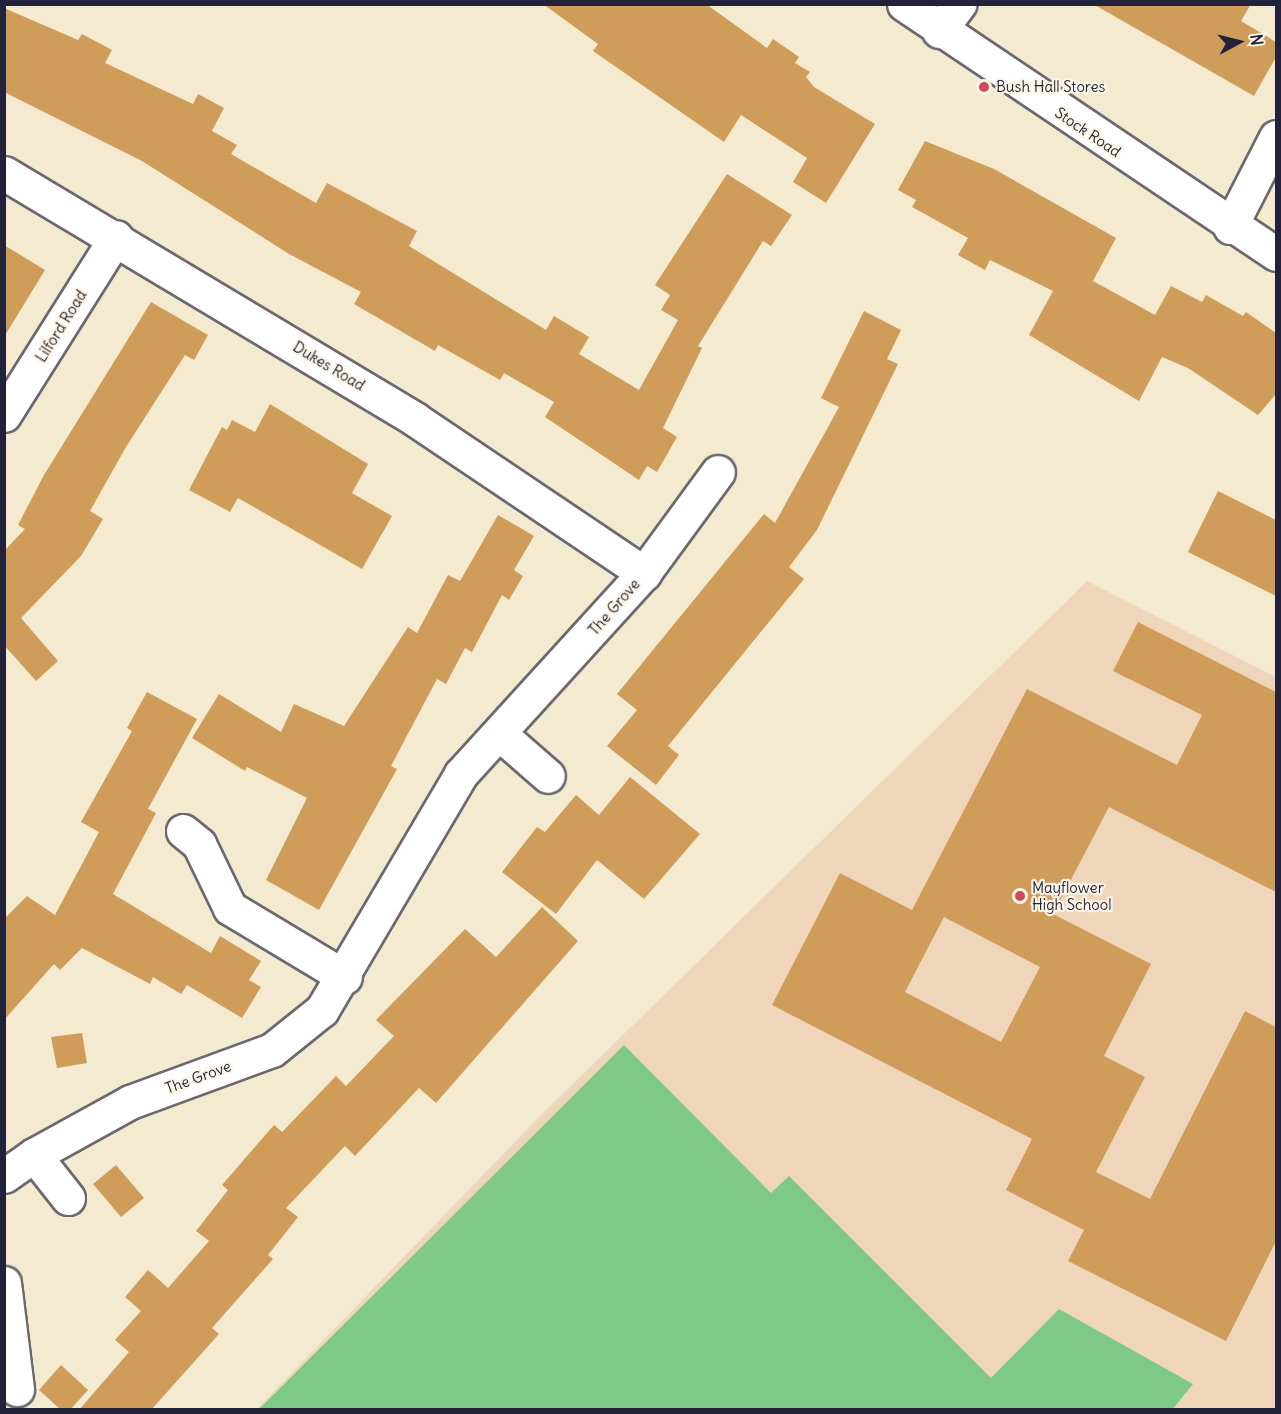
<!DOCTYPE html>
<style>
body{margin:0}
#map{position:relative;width:1281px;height:1414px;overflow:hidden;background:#f3eacf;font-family:Delius,sans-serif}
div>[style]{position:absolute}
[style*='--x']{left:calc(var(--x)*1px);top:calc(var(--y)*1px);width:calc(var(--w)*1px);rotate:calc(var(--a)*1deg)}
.built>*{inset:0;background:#efd6bb}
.green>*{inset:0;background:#7ec987}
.building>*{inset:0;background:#cf9c5a}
.roads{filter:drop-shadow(2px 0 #6b686f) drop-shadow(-2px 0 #6b686f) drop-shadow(0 2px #6b686f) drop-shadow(0 -2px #6b686f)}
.minor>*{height:33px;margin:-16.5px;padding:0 16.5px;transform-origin:16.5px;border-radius:16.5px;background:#fff}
.major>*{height:33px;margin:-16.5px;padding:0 16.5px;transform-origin:16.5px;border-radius:16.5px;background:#fff}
.dots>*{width:16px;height:16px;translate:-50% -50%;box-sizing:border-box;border:3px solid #fcf5e5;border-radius:50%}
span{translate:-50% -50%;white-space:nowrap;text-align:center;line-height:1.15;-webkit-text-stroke:4.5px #fcf5e5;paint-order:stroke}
.poi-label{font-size:15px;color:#22223b}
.left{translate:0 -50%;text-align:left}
.street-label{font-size:15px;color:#22223b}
.frame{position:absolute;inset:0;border:6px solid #22223b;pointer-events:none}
.north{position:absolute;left:1209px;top:12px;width:60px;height:60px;-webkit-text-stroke:4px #fcf5e5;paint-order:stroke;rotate:83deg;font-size:16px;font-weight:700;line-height:24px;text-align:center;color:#22223b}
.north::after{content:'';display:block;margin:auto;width:21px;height:27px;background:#22223b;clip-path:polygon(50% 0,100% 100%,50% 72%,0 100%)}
</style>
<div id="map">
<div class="built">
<i style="clip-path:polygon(1087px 581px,1276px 677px,1276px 1409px,256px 1410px,540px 1116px)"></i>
</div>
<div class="green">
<i style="clip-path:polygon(624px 1045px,771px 1193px,789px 1176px,991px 1378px,1059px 1309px,1193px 1384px,1172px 1410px,259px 1409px)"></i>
</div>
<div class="building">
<i style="clip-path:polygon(543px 4px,706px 4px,767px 48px,773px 39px,799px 57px,795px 63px,810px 72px,806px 77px,814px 87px,875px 124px,826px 203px,793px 182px,807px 158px,741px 115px,724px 142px,593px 51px,598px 44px)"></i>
<i style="clip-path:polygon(1093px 4px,1251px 4px,1241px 21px,1276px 42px,1276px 57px,1254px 96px)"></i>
<i style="clip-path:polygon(4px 8px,78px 40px,82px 34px,112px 50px,105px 63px,193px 104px,198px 94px,224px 108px,212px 131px,237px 145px,231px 154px,316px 203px,327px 183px,417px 231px,409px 246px,546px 330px,554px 316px,589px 337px,579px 354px,639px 390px,678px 320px,661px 310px,670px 295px,655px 285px,727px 174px,792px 215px,771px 246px,763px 241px,698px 346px,702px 348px,663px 428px,677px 437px,657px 472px,647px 466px,639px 480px,545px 417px,554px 402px,504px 373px,500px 380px,438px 345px,435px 351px,354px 304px,361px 292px,289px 254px,142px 161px,4px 92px)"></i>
<i style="clip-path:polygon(925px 141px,994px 169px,1116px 238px,1093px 281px,1155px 315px,1171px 286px,1202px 302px,1206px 295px,1243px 316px,1246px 312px,1276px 333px,1276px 394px,1258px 415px,1188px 368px,1162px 357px,1139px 401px,1029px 335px,1053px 291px,990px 260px,985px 270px,958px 255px,968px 238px,912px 207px,916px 200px,898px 190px)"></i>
<i style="clip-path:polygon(4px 245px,45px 270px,4px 337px)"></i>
<i style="clip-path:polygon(151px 302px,208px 335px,194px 360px,185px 355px,126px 447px,90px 511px,103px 519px,81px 556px,21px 618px,58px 661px,36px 681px,4px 645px,4px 551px,25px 529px,18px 525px,44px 475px)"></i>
<i style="clip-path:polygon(864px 311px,901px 330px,887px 359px,898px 364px,817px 530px,789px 567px,804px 579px,668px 746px,679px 755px,656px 785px,607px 746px,637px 710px,617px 694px,764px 514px,775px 523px,839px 407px,821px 398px)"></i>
<i style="clip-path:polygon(270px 404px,368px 464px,352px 493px,392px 516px,362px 569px,238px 498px,230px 512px,189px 490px,222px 427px,227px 430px,232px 420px,255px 432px)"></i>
<i style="clip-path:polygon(1218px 491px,1276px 520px,1276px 596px,1188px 552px)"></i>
<i style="clip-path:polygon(498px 515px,534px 536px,514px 570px,523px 576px,509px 600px,502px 595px,472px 652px,465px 648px,446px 684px,437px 679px,391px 766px,397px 769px,319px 910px,266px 880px,307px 798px,247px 767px,245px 771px,192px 738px,219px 694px,281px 732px,294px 704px,344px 726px,408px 627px,417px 633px,448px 575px,460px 581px)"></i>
<i style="clip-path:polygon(evenodd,1138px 622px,1276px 692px,1276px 892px,1109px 807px,1053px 914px,1151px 964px,1104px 1056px,1145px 1077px,1096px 1172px,1150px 1199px,1245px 1011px,1276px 1027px,1276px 1241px,1226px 1341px,1068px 1261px,1084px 1230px,1006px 1190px,1032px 1139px,772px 1005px,840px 873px,912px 910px,1027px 689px,1177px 765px,1202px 715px,1113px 671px,1138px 622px,944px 917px,1040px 967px,1001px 1042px,905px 992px,944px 917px)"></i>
<i style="clip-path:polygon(147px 692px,197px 719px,148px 809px,156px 813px,113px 894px,211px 953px,220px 936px,261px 961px,249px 980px,261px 987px,242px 1018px,187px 985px,181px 994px,153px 977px,150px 984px,82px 948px,60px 970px,54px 964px,4px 1020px,4px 919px,27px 896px,55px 915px,99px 832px,81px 822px,132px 731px,127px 728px)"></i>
<i style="clip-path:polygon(630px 777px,700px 834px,644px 899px,597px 860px,556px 914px,502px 872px,537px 827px,545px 832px,576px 795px,599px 815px)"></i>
<i style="clip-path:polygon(542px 907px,578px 941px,436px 1103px,419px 1088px,355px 1156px,345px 1146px,286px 1208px,298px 1217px,268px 1255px,273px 1259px,212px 1328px,219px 1334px,151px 1410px,79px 1410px,129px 1352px,115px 1340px,141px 1311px,125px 1297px,148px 1270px,168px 1288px,209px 1241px,196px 1231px,228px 1190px,222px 1185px,274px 1125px,282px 1132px,336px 1076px,346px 1086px,394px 1036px,376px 1020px,465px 929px,496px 957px)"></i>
<i style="clip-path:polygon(82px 1033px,87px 1063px,57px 1068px,51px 1037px)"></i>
<i style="clip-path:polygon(116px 1165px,144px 1198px,121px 1217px,93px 1184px)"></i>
<i style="clip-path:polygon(61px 1365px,88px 1390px,70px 1410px,61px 1410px,39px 1390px)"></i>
</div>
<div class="roads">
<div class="minor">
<i style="--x:939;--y:31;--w:34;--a:-53"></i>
<i style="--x:4;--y:173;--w:480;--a:30.9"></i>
<i style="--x:416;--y:420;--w:275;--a:33.9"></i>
<i style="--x:1230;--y:227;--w:101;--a:-62.9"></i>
<i style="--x:4;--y:415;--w:210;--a:-57.8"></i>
<i style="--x:501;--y:735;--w:62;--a:41.1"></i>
<i style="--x:183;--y:831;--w:21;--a:39"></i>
<i style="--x:199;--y:844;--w:71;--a:64.2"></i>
<i style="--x:230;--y:908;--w:134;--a:31"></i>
<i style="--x:4;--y:1176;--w:37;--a:-35"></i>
<i style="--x:68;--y:1198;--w:55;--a:-128.3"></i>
<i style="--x:34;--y:1155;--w:110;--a:-28.9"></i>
<i style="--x:130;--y:1102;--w:151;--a:-20.1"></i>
<i style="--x:272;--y:1050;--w:64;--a:-38.7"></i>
<i style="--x:322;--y:1010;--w:274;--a:-59.5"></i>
<i style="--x:461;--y:774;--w:272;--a:-47.7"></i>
<i style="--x:644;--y:573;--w:125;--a:-53.8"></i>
<i style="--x:4;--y:1283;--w:107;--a:83"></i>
</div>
<div class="major">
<i style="--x:904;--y:4;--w:448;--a:33.9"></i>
</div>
</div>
<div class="dots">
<i style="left:984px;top:87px;background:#d1495b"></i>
<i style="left:1020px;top:896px;background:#d1495b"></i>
</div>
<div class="poi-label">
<span class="left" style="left:996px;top:87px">Bush Hall Stores</span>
<span class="left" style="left:1032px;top:896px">Mayflower<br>High School</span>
</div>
<div class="street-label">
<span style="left:1088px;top:132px;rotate:34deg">Stock Road</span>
<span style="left:61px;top:326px;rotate:-58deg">Lilford Road</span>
<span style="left:329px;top:366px;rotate:31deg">Dukes Road</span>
<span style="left:614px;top:607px;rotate:-49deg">The Grove</span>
<span style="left:198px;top:1077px;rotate:-20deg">The Grove</span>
</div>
<div class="frame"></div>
<div class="north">N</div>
</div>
